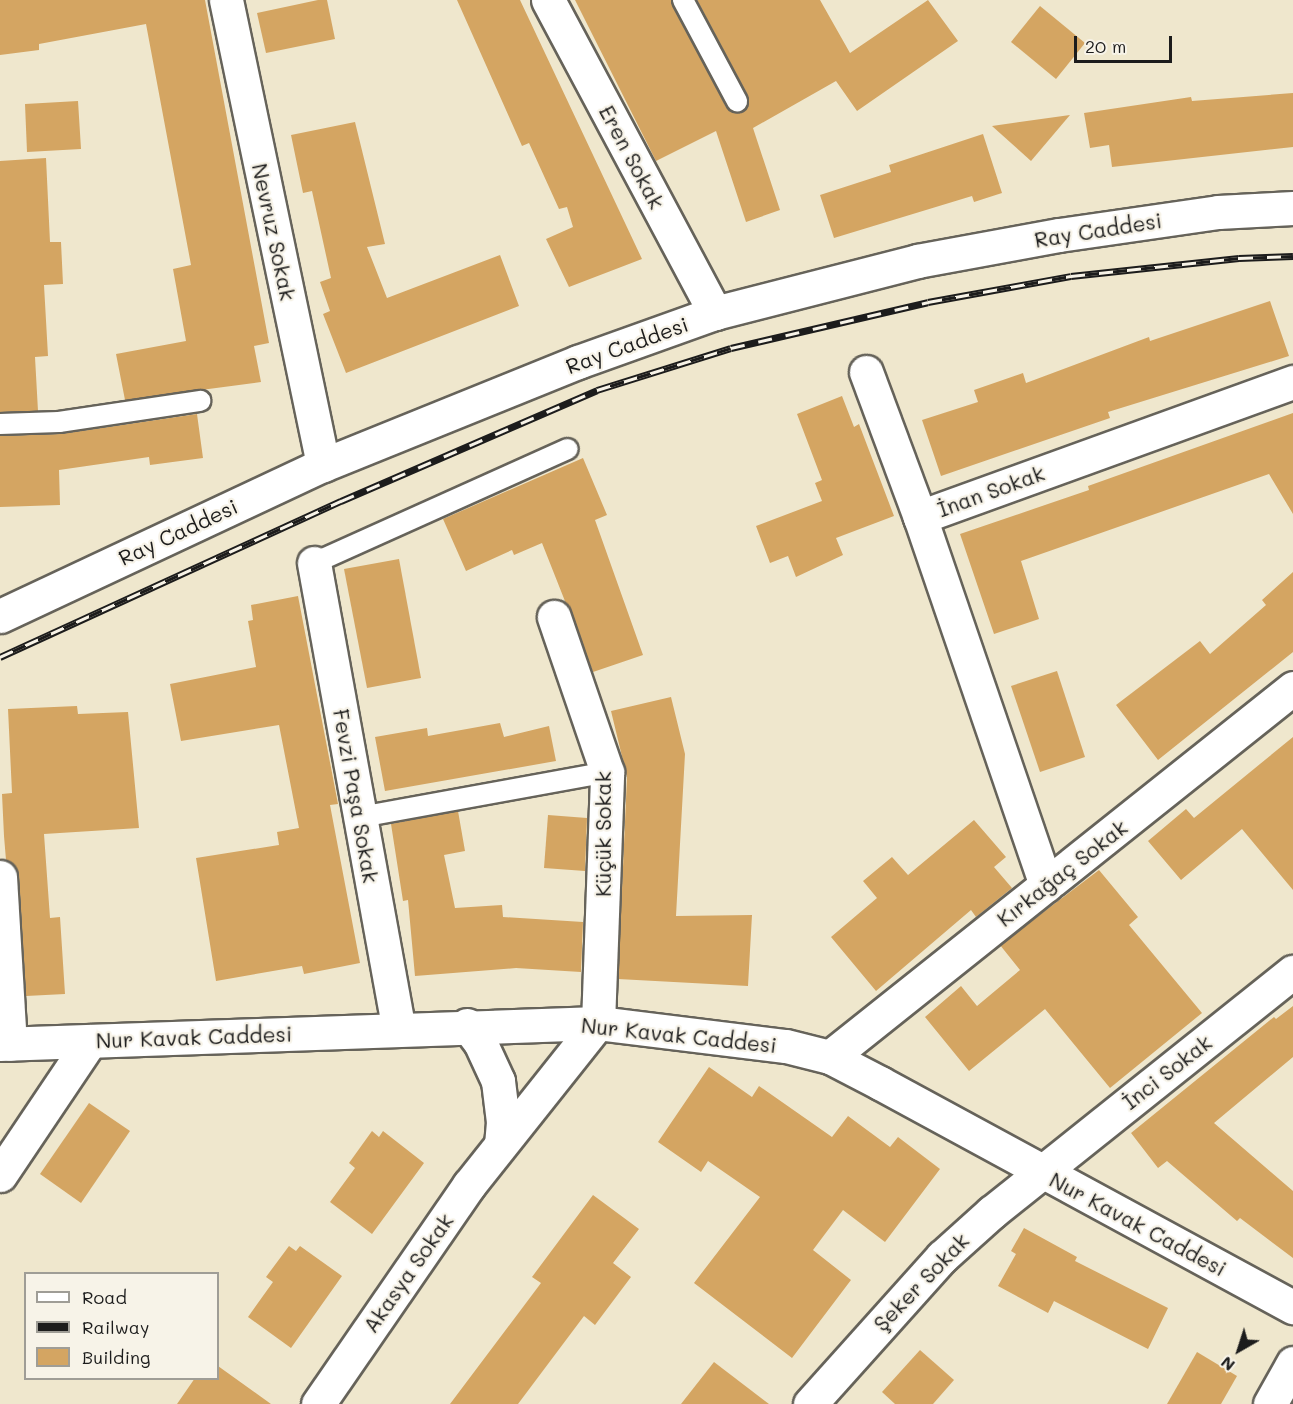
<!DOCTYPE html>
<meta charset="utf-8">
<style>
body{margin:0}
#map{position:relative;width:1293px;height:1404px;overflow:hidden;background:#efe7cd;font-family:Mali,sans-serif}
div>[style]{position:absolute}
[style*='--x']{left:calc(var(--x)*1px);top:calc(var(--y)*1px);width:calc(var(--w)*1px);rotate:calc(var(--a)*1deg)}
.building>*{inset:0;background:#d4a562}
.roads{filter:drop-shadow(2px 0 #66635a) drop-shadow(-2px 0 #66635a) drop-shadow(0 2px #66635a) drop-shadow(0 -2px #66635a)}
.service>*{height:20px;margin:-10px;padding:0 10px;transform-origin:10px;border-radius:10px;background:#fff}
.minor>*{height:33px;margin:-16.5px;padding:0 16.5px;transform-origin:16.5px;border-radius:16.5px;background:#fff}
.rail>*{height:7px;margin-top:-3.5px;transform-origin:0;background:repeating-linear-gradient(90deg,#f7f3e8 0 14px,#1c1c1c 0 28px);box-sizing:border-box;border-block:2px solid #1c1c1c}
span{translate:-50% -50%;white-space:nowrap;text-align:center;line-height:1.15;-webkit-text-stroke:4.5px #f7f3e8;paint-order:stroke}
.street-label{font-size:21px;color:#1c1c1c}
.legend{position:absolute;left:24px;top:1272px;width:195px;height:108px;box-sizing:border-box;background:#f7f3e8;border:2px solid #9f9d96;margin:0;padding:8px 10px;list-style:none;font-size:18px;color:#1c1c1c}
.legend li{display:flex;align-items:center;gap:12px;height:30px}
.legend b{width:30px;border:2px solid #9f9d96}
.north{position:absolute;left:1209px;top:1320px;width:60px;height:60px;-webkit-text-stroke:4px #f7f3e8;paint-order:stroke;rotate:219deg;font-size:16px;font-weight:700;line-height:24px;text-align:center;color:#1c1c1c}
.north::after{content:'';display:block;margin:auto;width:21px;height:27px;background:#1c1c1c;clip-path:polygon(50% 0,100% 100%,50% 72%,0 100%)}
.scale{position:absolute;left:1074px;top:36px;width:98px;height:27px;box-sizing:border-box;border:3px solid #1c1c1c;border-top:0;padding-left:8px;font-size:18px;line-height:21px;white-space:nowrap;color:#1c1c1c;-webkit-text-stroke:4px #f7f3e8;paint-order:stroke}
</style>
<div id="map">
<div class="building">
<i style="clip-path:polygon(0 0,205px 0,269px 343px,254px 346px,261px 382px,125px 400px,116px 354px,186px 341px,173px 269px,191px 265px,146px 24px,39px 44px,39px 50px,0 55px)"></i>
<i style="clip-path:polygon(318px 0,327px 0,335px 39px,266px 53px,257px 13px)"></i>
<i style="clip-path:polygon(457px 0,520px 0,642px 259px,569px 287px,546px 239px,573px 227px,567px 207px,559px 209px,529px 143px,522px 146px)"></i>
<i style="clip-path:polygon(575px 0,671px 0,726px 107px,736px 113px,747px 108px,748px 96px,697px 0,820px 0,850px 53px,928px 0,958px 41px,857px 111px,836px 81px,753px 128px,780px 210px,746px 222px,716px 131px,656px 161px)"></i>
<i style="clip-path:polygon(1040px 6px,1085px 43px,1056px 79px,1011px 42px)"></i>
<i style="clip-path:polygon(1293px 93px,1293px 147px,1112px 167px,1109px 145px,1090px 148px,1084px 113px,1191px 97px,1192px 101px)"></i>
<i style="clip-path:polygon(78px 101px,81px 149px,27px 152px,25px 104px)"></i>
<i style="clip-path:polygon(1070px 115px,1031px 161px,992px 126px)"></i>
<i style="clip-path:polygon(355px 122px,385px 244px,367px 247px,387px 298px,500px 255px,519px 306px,346px 373px,323px 314px,330px 311px,320px 282px,331px 278px,312px 191px,303px 193px,291px 135px)"></i>
<i style="clip-path:polygon(983px 134px,1002px 193px,974px 202px,972px 196px,834px 238px,820px 195px,891px 172px,889px 165px)"></i>
<i style="clip-path:polygon(46px 158px,50px 242px,61px 242px,63px 284px,44px 285px,48px 356px,35px 357px,38px 411px,0 412px,0 161px)"></i>
<i style="clip-path:polygon(1270px 301px,1289px 356px,1108px 412px,1110px 418px,941px 476px,922px 420px,978px 402px,974px 390px,1023px 373px,1026px 383px,1149px 337px,1150px 341px)"></i>
<i style="clip-path:polygon(842px 396px,854px 427px,859px 424px,894px 516px,836px 538px,843px 555px,796px 577px,788px 556px,770px 563px,756px 526px,822px 501px,815px 483px,822px 480px,797px 414px)"></i>
<i style="clip-path:polygon(1293px 413px,1293px 514px,1269px 474px,1021px 561px,1039px 619px,994px 634px,960px 534px,1089px 490px,1088px 486px)"></i>
<i style="clip-path:polygon(197px 414px,203px 458px,150px 465px,149px 457px,59px 470px,60px 505px,0 507px,0 436px,61px 434px)"></i>
<i style="clip-path:polygon(583px 458px,607px 515px,595px 520px,643px 655px,593px 672px,542px 543px,514px 555px,512px 550px,466px 571px,443px 519px)"></i>
<i style="clip-path:polygon(399px 559px,421px 678px,367px 688px,344px 569px)"></i>
<i style="clip-path:polygon(1293px 572px,1293px 652px,1158px 760px,1116px 705px,1200px 641px,1210px 654px,1266px 605px,1262px 600px)"></i>
<i style="clip-path:polygon(298px 596px,338px 804px,330px 805px,360px 963px,304px 974px,302px 966px,216px 981px,196px 858px,279px 845px,277px 832px,299px 828px,279px 725px,181px 741px,170px 684px,256px 667px,248px 621px,253px 620px,251px 605px)"></i>
<i style="clip-path:polygon(1057px 671px,1085px 757px,1040px 772px,1011px 686px)"></i>
<i style="clip-path:polygon(671px 697px,685px 754px,676px 916px,752px 915px,748px 986px,618px 979px,627px 777px,611px 711px)"></i>
<i style="clip-path:polygon(77px 706px,78px 714px,128px 712px,139px 828px,44px 834px,50px 918px,60px 917px,65px 994px,26px 996px,19px 876px,15px 866px,6px 860px,4px 836px,2px 794px,12px 793px,8px 709px)"></i>
<i style="clip-path:polygon(500px 723px,504px 737px,549px 726px,556px 761px,385px 791px,375px 737px,427px 728px,428px 736px)"></i>
<i style="clip-path:polygon(1293px 737px,1293px 890px,1242px 829px,1181px 880px,1148px 841px,1186px 809px,1194px 818px)"></i>
<i style="clip-path:polygon(458px 811px,465px 851px,444px 855px,455px 908px,502px 905px,503px 917px,583px 922px,581px 972px,516px 968px,415px 976px,408px 900px,403px 901px,391px 824px)"></i>
<i style="clip-path:polygon(548px 815px,587px 818px,585px 871px,544px 868px)"></i>
<i style="clip-path:polygon(974px 820px,1006px 857px,994px 867px,1012px 888px,976px 917px,971px 910px,876px 991px,831px 937px,877px 898px,863px 881px,892px 857px,908px 875px)"></i>
<i style="clip-path:polygon(1099px 870px,1138px 917px,1129px 925px,1202px 1013px,1110px 1088px,1045px 1009px,969px 1071px,925px 1017px,961px 986px,977px 1006px,1020px 970px,1000px 945px)"></i>
<i style="clip-path:polygon(1293px 1006px,1293px 1057px,1214px 1123px,1293px 1191px,1293px 1258px,1240px 1218px,1237px 1221px,1167px 1161px,1158px 1168px,1131px 1133px,1274px 1017px,1276px 1019px)"></i>
<i style="clip-path:polygon(709px 1067px,752px 1097px,759px 1086px,832px 1137px,848px 1116px,890px 1147px,898px 1137px,940px 1169px,885px 1242px,843px 1210px,813px 1250px,851px 1280px,792px 1358px,694px 1283px,760px 1197px,708px 1161px,701px 1172px,658px 1142px)"></i>
<i style="clip-path:polygon(89px 1103px,130px 1131px,81px 1203px,40px 1174px)"></i>
<i style="clip-path:polygon(372px 1131px,379px 1137px,383px 1131px,424px 1163px,372px 1234px,330px 1202px,355px 1168px,349px 1163px)"></i>
<i style="clip-path:polygon(593px 1195px,639px 1229px,613px 1263px,631px 1277px,595px 1325px,584px 1316px,518px 1404px,450px 1404px,541px 1283px,532px 1277px)"></i>
<i style="clip-path:polygon(1024px 1228px,1077px 1257px,1075px 1261px,1168px 1308px,1148px 1349px,1054px 1301px,1048px 1313px,998px 1286px,1016px 1254px,1011px 1251px)"></i>
<i style="clip-path:polygon(289px 1246px,296px 1251px,300px 1246px,342px 1276px,291px 1348px,248px 1317px,273px 1282px,266px 1277px)"></i>
<i style="clip-path:polygon(920px 1350px,954px 1380px,933px 1404px,895px 1404px,882px 1392px)"></i>
<i style="clip-path:polygon(1197px 1352px,1237px 1376px,1221px 1404px,1167px 1404px)"></i>
<i style="clip-path:polygon(714px 1362px,769px 1404px,681px 1404px)"></i>
<i style="clip-path:polygon(218px 1366px,271px 1404px,177px 1404px,195px 1378px,218px 1378px)"></i>
</div>
<div class="roads">
<div class="service">
<i style="--x:683;--y:0;--w:115;--a:61.9"></i>
<i style="--x:0;--y:424;--w:59;--a:-1.9"></i>
<i style="--x:59;--y:422;--w:143;--a:-8.5"></i>
<i style="--x:314;--y:563;--w:278;--a:-24.2"></i>
<i style="--x:360;--y:817;--w:251;--a:-10.3"></i>
</div>
<div class="minor">
<i style="--x:226;--y:0;--w:475;--a:78.2"></i>
<i style="--x:548;--y:0;--w:355;--a:61.9"></i>
<i style="--x:866;--y:372;--w:155;--a:69.6"></i>
<i style="--x:314;--y:563;--w:474;--a:79.7"></i>
<i style="--x:0;--y:616;--w:357;--a:-25.1"></i>
<i style="--x:323;--y:465;--w:275;--a:-22"></i>
<i style="--x:578;--y:362;--w:145;--a:-19.7"></i>
<i style="--x:715;--y:313;--w:209;--a:-14.4"></i>
<i style="--x:917;--y:261;--w:144;--a:-10.4"></i>
<i style="--x:1059;--y:235;--w:161;--a:-8.2"></i>
<i style="--x:1218;--y:212;--w:75;--a:-3.1"></i>
<i style="--x:0;--y:877;--w:167;--a:86.6"></i>
<i style="--x:1046;--y:885;--w:389;--a:-108.9"></i>
<i style="--x:920;--y:517;--w:397;--a:-19.9"></i>
<i style="--x:467;--y:1025;--w:21;--a:53"></i>
<i style="--x:480;--y:1042;--w:43;--a:65.2"></i>
<i style="--x:498;--y:1081;--w:41;--a:83"></i>
<i style="--x:503;--y:1122;--w:22;--a:95"></i>
<i style="--x:0;--y:1044;--w:598;--a:-2.01"></i>
<i style="--x:598;--y:1023;--w:189;--a:7"></i>
<i style="--x:786;--y:1046;--w:45;--a:14"></i>
<i style="--x:830;--y:1057;--w:56;--a:27.5"></i>
<i style="--x:880;--y:1083;--w:470;--a:28.5"></i>
<i style="--x:830;--y:1057;--w:592;--a:-38.55"></i>
<i style="--x:0;--y:1175;--w:161;--a:-56.1"></i>
<i style="--x:318;--y:1404;--w:266;--a:-55.4"></i>
<i style="--x:469;--y:1185;--w:207;--a:-51.5"></i>
<i style="--x:598;--y:1023;--w:251;--a:-87.9"></i>
<i style="--x:607;--y:772;--w:164;--a:-108.9"></i>
<i style="--x:810;--y:1404;--w:198;--a:-48.1"></i>
<i style="--x:942;--y:1257;--w:67;--a:-42"></i>
<i style="--x:992;--y:1212;--w:385;--a:-38.6"></i>
<i style="--x:1270;--y:1404;--w:47;--a:-60.7"></i>
</div>
</div>
<div class="rail">
<i style="--x:0;--y:657;--w:375;--a:-24.6"></i>
<i style="--x:341;--y:501;--w:279;--a:-23.4"></i>
<i style="--x:597;--y:390;--w:140;--a:-17.4"></i>
<i style="--x:731;--y:348;--w:202;--a:-13.1"></i>
<i style="--x:928;--y:302;--w:145;--a:-10.3"></i>
<i style="--x:1071;--y:276;--w:169;--a:-6.1"></i>
<i style="--x:1239;--y:258;--w:54;--a:-2.1"></i>
</div>
<div class="street-label">
<span style="left:632px;top:157px;rotate:62deg">Eren Sokak</span>
<span style="left:1098px;top:230px;rotate:-9deg">Ray Caddesi</span>
<span style="left:274px;top:232px;rotate:78deg">Nevruz Sokak</span>
<span style="left:627px;top:345px;rotate:-20deg">Ray Caddesi</span>
<span style="left:991px;top:491px;rotate:-20deg">İnan Sokak</span>
<span style="left:178px;top:532px;rotate:-25deg">Ray Caddesi</span>
<span style="left:356px;top:796px;rotate:80deg">Fevzi Paşa Sokak</span>
<span style="left:603px;top:834px;rotate:-90deg">Küçük Sokak</span>
<span style="left:1062px;top:873px;rotate:-38deg">Kırkağaç Sokak</span>
<span style="left:679px;top:1035px;rotate:6deg">Nur Kavak Caddesi</span>
<span style="left:194px;top:1037px;rotate:-2deg">Nur Kavak Caddesi</span>
<span style="left:1167px;top:1072px;rotate:-38deg">İnci Sokak</span>
<span style="left:1138px;top:1224px;rotate:28deg">Nur Kavak Caddesi</span>
<span style="left:408px;top:1273px;rotate:-55deg">Akasya Sokak</span>
<span style="left:921px;top:1282px;rotate:-46deg">Şeker Sokak</span>
</div>
<ul class="legend">
<li><b style="height:8px;background:#fff"></b>Road</li>
<li><b style="height:8px;background:#1c1c1c"></b>Railway</li>
<li><b style="height:16px;background:#d4a562"></b>Building</li>
</ul>
<div class="north">N</div>
<div class="scale">20 m</div>
</div>
